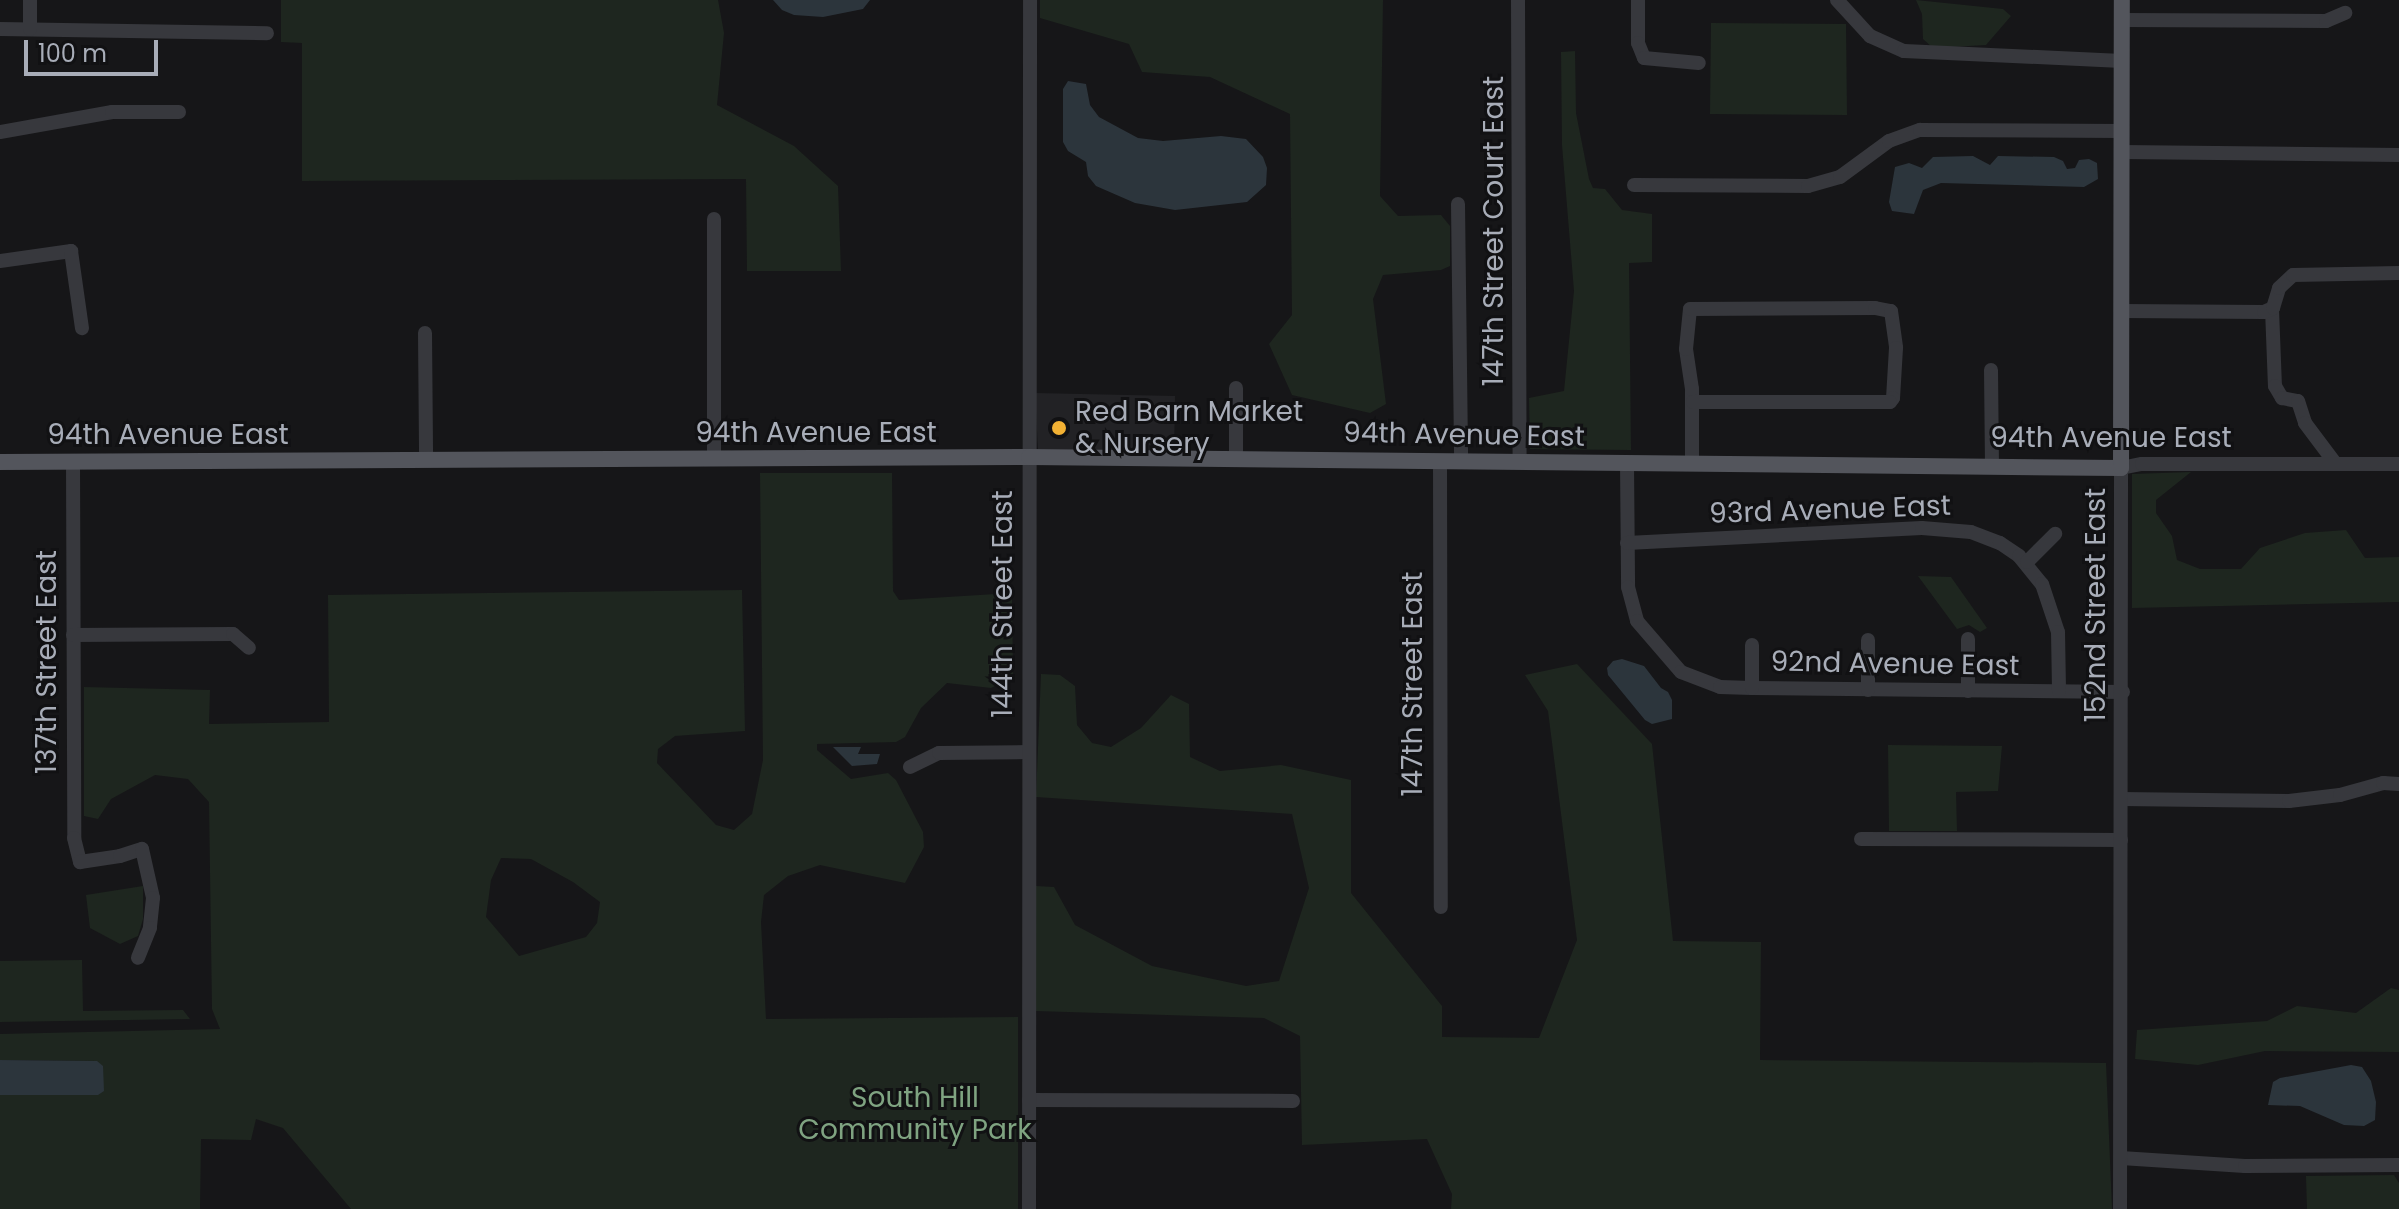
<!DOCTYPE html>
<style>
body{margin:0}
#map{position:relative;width:2399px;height:1209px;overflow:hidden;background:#161618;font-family:Poppins,sans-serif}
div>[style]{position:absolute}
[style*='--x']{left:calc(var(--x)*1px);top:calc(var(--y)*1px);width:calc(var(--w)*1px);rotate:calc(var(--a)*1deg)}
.built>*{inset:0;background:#222225}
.green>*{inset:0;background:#1e261f}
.water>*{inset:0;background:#2c353c}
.minor>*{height:14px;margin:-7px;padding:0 7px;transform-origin:7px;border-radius:7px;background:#37383d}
.major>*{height:16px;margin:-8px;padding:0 8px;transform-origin:8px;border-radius:8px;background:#53555c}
.dots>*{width:22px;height:22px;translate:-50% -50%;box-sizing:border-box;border:4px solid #111113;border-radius:50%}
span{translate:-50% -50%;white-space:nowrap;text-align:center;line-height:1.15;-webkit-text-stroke:6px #111113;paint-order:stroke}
.street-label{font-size:28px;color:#a8adb8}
.poi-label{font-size:28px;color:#a8adb8}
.left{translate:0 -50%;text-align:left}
.park-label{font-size:28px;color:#7fa381}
.scale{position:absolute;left:24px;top:40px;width:134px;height:36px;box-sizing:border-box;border:4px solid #a8adb8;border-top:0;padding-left:10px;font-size:24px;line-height:28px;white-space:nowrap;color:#a8adb8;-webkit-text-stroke:6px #111113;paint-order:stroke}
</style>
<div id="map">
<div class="built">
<i style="clip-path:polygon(1035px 393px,1175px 396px,1174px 454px,1038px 450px)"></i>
</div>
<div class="green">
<i style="clip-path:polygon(281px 0,718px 0,724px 33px,717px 105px,794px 146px,838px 186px,841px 271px,747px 271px,746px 179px,302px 181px,302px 43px,281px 42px)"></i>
<i style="clip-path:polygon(1040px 0,1383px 0,1380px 196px,1398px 216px,1441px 215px,1450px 226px,1450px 266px,1441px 270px,1383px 275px,1373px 299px,1386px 404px,1370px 413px,1292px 395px,1269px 344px,1292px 315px,1290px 114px,1210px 77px,1142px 72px,1129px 44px,1040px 18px)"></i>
<i style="clip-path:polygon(1916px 0,2003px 9px,2011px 16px,1986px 45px,1933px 48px,1923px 39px,1922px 14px)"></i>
<i style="clip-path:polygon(1711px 23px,1846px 24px,1847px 115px,1710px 114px)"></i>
<i style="clip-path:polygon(1575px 51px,1576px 113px,1589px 179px,1593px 188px,1605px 189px,1622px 210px,1652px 214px,1652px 262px,1629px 263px,1631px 450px,1530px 449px,1529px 398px,1564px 391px,1574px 291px,1562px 145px,1561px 52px)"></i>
<i style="clip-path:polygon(2191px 472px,2156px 500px,2156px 513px,2172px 536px,2177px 560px,2200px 569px,2241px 569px,2260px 548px,2305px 533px,2346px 530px,2365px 558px,2399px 557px,2399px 602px,2132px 608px,2132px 474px)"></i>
<i style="clip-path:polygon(evenodd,760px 473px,892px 473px,893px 591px,899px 600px,1012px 593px,1013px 677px,991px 688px,947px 683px,921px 708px,905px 737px,896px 742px,817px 744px,817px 750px,851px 779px,888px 773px,896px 780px,923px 832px,924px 847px,905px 883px,820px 865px,788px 876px,764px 895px,761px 922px,766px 1019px,1018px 1017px,1018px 1209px,351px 1209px,283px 1128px,256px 1119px,251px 1140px,201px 1139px,200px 1209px,0 1209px,0 1095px,98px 1095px,97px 1061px,0 1060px,0 1034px,220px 1029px,212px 1009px,209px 802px,188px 779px,155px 775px,111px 799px,98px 819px,84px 816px,84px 687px,210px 690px,209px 724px,329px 722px,328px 595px,742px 590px,745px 731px,675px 736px,658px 749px,657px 763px,716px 825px,734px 830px,752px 814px,763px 760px,760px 473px,501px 858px,531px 859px,573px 882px,600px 902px,597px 923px,586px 937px,519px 956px,486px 917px,491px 880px,501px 858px)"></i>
<i style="clip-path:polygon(1918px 576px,1951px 577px,1987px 628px,1980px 632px,1969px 625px,1957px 629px)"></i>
<i style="clip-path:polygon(1577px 664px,1652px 744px,1673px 941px,1761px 942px,1760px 1060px,2106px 1063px,2112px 1209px,1451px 1209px,1452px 1194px,1427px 1139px,1302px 1145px,1300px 1036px,1264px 1018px,1035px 1011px,1036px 886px,1054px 887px,1075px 925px,1152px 966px,1246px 986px,1279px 981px,1309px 888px,1292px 814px,1036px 797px,1041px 674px,1060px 675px,1075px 686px,1077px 725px,1092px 743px,1111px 747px,1141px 728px,1171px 695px,1189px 704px,1190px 757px,1220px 771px,1281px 765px,1351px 780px,1351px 893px,1442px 1006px,1442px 1037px,1539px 1038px,1577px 940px,1548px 711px,1525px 675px)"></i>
<i style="clip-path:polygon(1888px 745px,2002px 746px,1998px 791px,1956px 792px,1957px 831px,1889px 831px)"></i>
<i style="clip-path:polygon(143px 886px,143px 919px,138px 936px,120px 944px,90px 928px,86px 895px)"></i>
<i style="clip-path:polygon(82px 960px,83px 1011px,183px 1010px,190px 1019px,0 1022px,0 961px)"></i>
<i style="clip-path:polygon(2391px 988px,2399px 990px,2399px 1052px,2265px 1051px,2198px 1065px,2135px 1059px,2137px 1030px,2267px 1021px,2297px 1006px,2356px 1013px)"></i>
<i style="clip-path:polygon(2394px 1175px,2399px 1183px,2399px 1209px,2307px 1209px,2306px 1176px)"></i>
</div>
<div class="water">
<i style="clip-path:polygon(773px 0,870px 0,863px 9px,823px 17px,794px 15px,782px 10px)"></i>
<i style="clip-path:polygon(1068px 81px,1086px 84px,1090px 105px,1099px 117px,1138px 138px,1163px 141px,1221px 136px,1246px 139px,1263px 157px,1267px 168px,1266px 185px,1247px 202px,1175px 210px,1135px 203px,1096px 186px,1088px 176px,1086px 162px,1068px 151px,1063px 142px,1063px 89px)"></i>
<i style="clip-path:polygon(1973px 156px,1990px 165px,1998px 156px,2054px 157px,2063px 161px,2067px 169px,2075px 168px,2079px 160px,2089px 159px,2097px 163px,2098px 179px,2084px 187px,1941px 183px,1923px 190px,1914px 214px,1892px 211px,1889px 202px,1895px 167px,1909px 163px,1922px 168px,1933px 157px)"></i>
<i style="clip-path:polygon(1622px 659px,1644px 666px,1661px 688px,1668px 692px,1672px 700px,1672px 719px,1652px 724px,1645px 720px,1608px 675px,1607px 668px,1613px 661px)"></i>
<i style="clip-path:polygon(833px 747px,861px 747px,858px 754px,880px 754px,877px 764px,852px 766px)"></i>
<i style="clip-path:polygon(0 1060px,97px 1061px,103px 1066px,104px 1091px,98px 1095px,0 1095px)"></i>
<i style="clip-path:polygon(2351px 1065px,2362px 1067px,2371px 1081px,2376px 1102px,2375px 1120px,2364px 1126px,2344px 1125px,2300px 1106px,2268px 1105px,2273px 1082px,2280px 1078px)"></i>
</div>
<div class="minor">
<i style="--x:1518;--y:0;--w:462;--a:89.8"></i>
<i style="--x:1638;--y:0;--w:43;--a:90"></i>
<i style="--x:1638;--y:43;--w:16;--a:68"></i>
<i style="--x:1644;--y:58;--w:55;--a:5.2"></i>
<i style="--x:1837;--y:0;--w:49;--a:47.5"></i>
<i style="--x:1870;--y:36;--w:37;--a:24"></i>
<i style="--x:1904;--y:51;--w:218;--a:2.6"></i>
<i style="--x:2122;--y:20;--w:204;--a:0.3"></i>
<i style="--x:2326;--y:21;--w:21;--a:-23"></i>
<i style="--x:0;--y:29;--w:267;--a:0.9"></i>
<i style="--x:30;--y:29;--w:29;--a:-90"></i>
<i style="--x:0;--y:132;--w:114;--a:-10.1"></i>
<i style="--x:112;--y:112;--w:67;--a:0"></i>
<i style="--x:2122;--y:152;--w:277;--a:0.6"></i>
<i style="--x:1634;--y:185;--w:174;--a:0.3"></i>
<i style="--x:1808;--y:186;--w:33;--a:-16"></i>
<i style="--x:1840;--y:177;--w:61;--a:-36.3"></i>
<i style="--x:1889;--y:141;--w:33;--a:-20"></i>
<i style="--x:1920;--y:130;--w:202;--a:0.3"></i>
<i style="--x:1458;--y:204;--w:257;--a:89.3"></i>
<i style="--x:0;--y:261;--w:72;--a:-8"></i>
<i style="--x:71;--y:251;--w:78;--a:81.9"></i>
<i style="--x:2272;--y:309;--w:77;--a:87.8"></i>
<i style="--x:2275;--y:386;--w:14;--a:60"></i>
<i style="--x:2282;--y:398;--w:16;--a:11"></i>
<i style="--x:2298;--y:401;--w:23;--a:72"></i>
<i style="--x:2305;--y:423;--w:50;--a:53.1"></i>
<i style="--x:2122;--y:311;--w:142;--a:0.4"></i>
<i style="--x:2264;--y:312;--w:10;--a:-24"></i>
<i style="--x:2273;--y:308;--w:21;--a:-73"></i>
<i style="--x:2279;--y:288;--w:19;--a:-43"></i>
<i style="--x:2293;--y:275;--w:106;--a:-1.1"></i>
<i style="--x:425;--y:333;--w:127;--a:89.5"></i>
<i style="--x:1991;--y:370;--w:95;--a:89.4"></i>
<i style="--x:714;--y:459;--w:240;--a:-90"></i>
<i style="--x:1236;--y:459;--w:71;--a:-90"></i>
<i style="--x:73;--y:461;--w:377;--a:89.8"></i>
<i style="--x:74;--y:838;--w:25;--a:76"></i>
<i style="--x:80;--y:862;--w:40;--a:-8.5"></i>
<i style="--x:120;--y:856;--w:23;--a:-18"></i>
<i style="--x:142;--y:849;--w:50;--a:77.3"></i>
<i style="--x:153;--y:898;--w:30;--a:96"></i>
<i style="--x:150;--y:928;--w:32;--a:112"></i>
<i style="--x:1440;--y:461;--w:446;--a:89.9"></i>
<i style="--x:1692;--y:462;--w:73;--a:-90"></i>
<i style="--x:1692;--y:389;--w:40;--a:-98.5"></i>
<i style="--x:1686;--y:349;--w:40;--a:-84.3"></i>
<i style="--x:1690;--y:309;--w:185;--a:-0.3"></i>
<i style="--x:1875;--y:308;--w:16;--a:11"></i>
<i style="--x:1891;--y:311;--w:37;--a:82"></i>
<i style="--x:1896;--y:348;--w:50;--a:93.4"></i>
<i style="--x:1893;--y:398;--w:5;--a:127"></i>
<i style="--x:1890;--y:402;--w:197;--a:180"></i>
<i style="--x:1627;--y:463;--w:124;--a:89.5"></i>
<i style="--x:1628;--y:587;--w:35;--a:75"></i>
<i style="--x:1637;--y:621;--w:67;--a:49.2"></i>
<i style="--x:1681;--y:672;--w:42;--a:21"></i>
<i style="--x:1720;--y:687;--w:32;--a:2"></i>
<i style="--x:1752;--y:688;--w:371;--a:0.6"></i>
<i style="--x:1627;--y:543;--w:295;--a:-2.9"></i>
<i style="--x:1922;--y:528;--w:49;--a:4.7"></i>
<i style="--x:1971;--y:532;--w:31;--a:21"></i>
<i style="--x:2000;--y:543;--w:23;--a:34"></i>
<i style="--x:2019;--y:556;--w:36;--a:51"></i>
<i style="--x:2042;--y:584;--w:51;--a:71.6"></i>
<i style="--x:2058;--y:632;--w:59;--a:89"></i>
<i style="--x:2027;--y:562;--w:40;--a:-45"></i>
<i style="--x:73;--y:635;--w:160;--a:-0.4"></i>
<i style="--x:233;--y:634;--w:21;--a:41"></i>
<i style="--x:1968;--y:639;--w:52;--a:90"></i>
<i style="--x:1868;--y:640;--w:50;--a:90"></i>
<i style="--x:1752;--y:688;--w:43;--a:-90"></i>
<i style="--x:910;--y:767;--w:32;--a:-26"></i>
<i style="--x:939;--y:753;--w:90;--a:-0.6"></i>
<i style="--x:2121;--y:799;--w:168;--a:0.7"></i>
<i style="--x:2289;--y:801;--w:51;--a:-6.7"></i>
<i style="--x:2340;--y:795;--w:45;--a:-15.6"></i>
<i style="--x:2383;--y:783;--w:16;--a:4"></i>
<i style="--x:1861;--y:839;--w:260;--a:0.2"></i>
<i style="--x:1029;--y:1100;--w:264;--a:0.2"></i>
<i style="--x:2121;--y:1158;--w:124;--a:3.7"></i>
<i style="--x:2245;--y:1166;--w:154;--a:-0.4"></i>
<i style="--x:1029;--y:1209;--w:1209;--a:-89.95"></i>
<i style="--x:2120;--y:1209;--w:741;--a:-89.92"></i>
<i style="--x:2121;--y:468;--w:21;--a:-11"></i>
<i style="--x:2142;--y:464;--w:257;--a:0"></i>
</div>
<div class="major">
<i style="--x:0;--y:462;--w:1029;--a:-0.28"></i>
<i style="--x:1029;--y:457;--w:1092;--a:0.58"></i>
<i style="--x:2121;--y:468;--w:468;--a:-89.9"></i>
</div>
<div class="dots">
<i style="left:1059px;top:428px;background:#f2b134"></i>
</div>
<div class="street-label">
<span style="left:1494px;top:231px;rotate:-90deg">147th Street Court East</span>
<span style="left:816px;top:433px">94th Avenue East</span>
<span style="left:168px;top:435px">94th Avenue East</span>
<span style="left:1464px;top:435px;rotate:1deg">94th Avenue East</span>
<span style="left:2111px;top:438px">94th Avenue East</span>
<span style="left:1830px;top:510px;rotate:-2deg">93rd Avenue East</span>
<span style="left:1003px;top:604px;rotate:-90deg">144th Street East</span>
<span style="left:2096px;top:605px;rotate:-90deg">152nd Street East</span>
<span style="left:47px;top:662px;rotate:-90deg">137th Street East</span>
<span style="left:1895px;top:664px;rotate:1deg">92nd Avenue East</span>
<span style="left:1413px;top:684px;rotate:-90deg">147th Street East</span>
</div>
<div class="poi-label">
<span class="left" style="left:1075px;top:428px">Red Barn Market<br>&amp; Nursery</span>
</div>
<div class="park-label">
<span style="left:915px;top:1114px">South Hill<br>Community Park</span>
</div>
<div class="scale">100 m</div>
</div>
